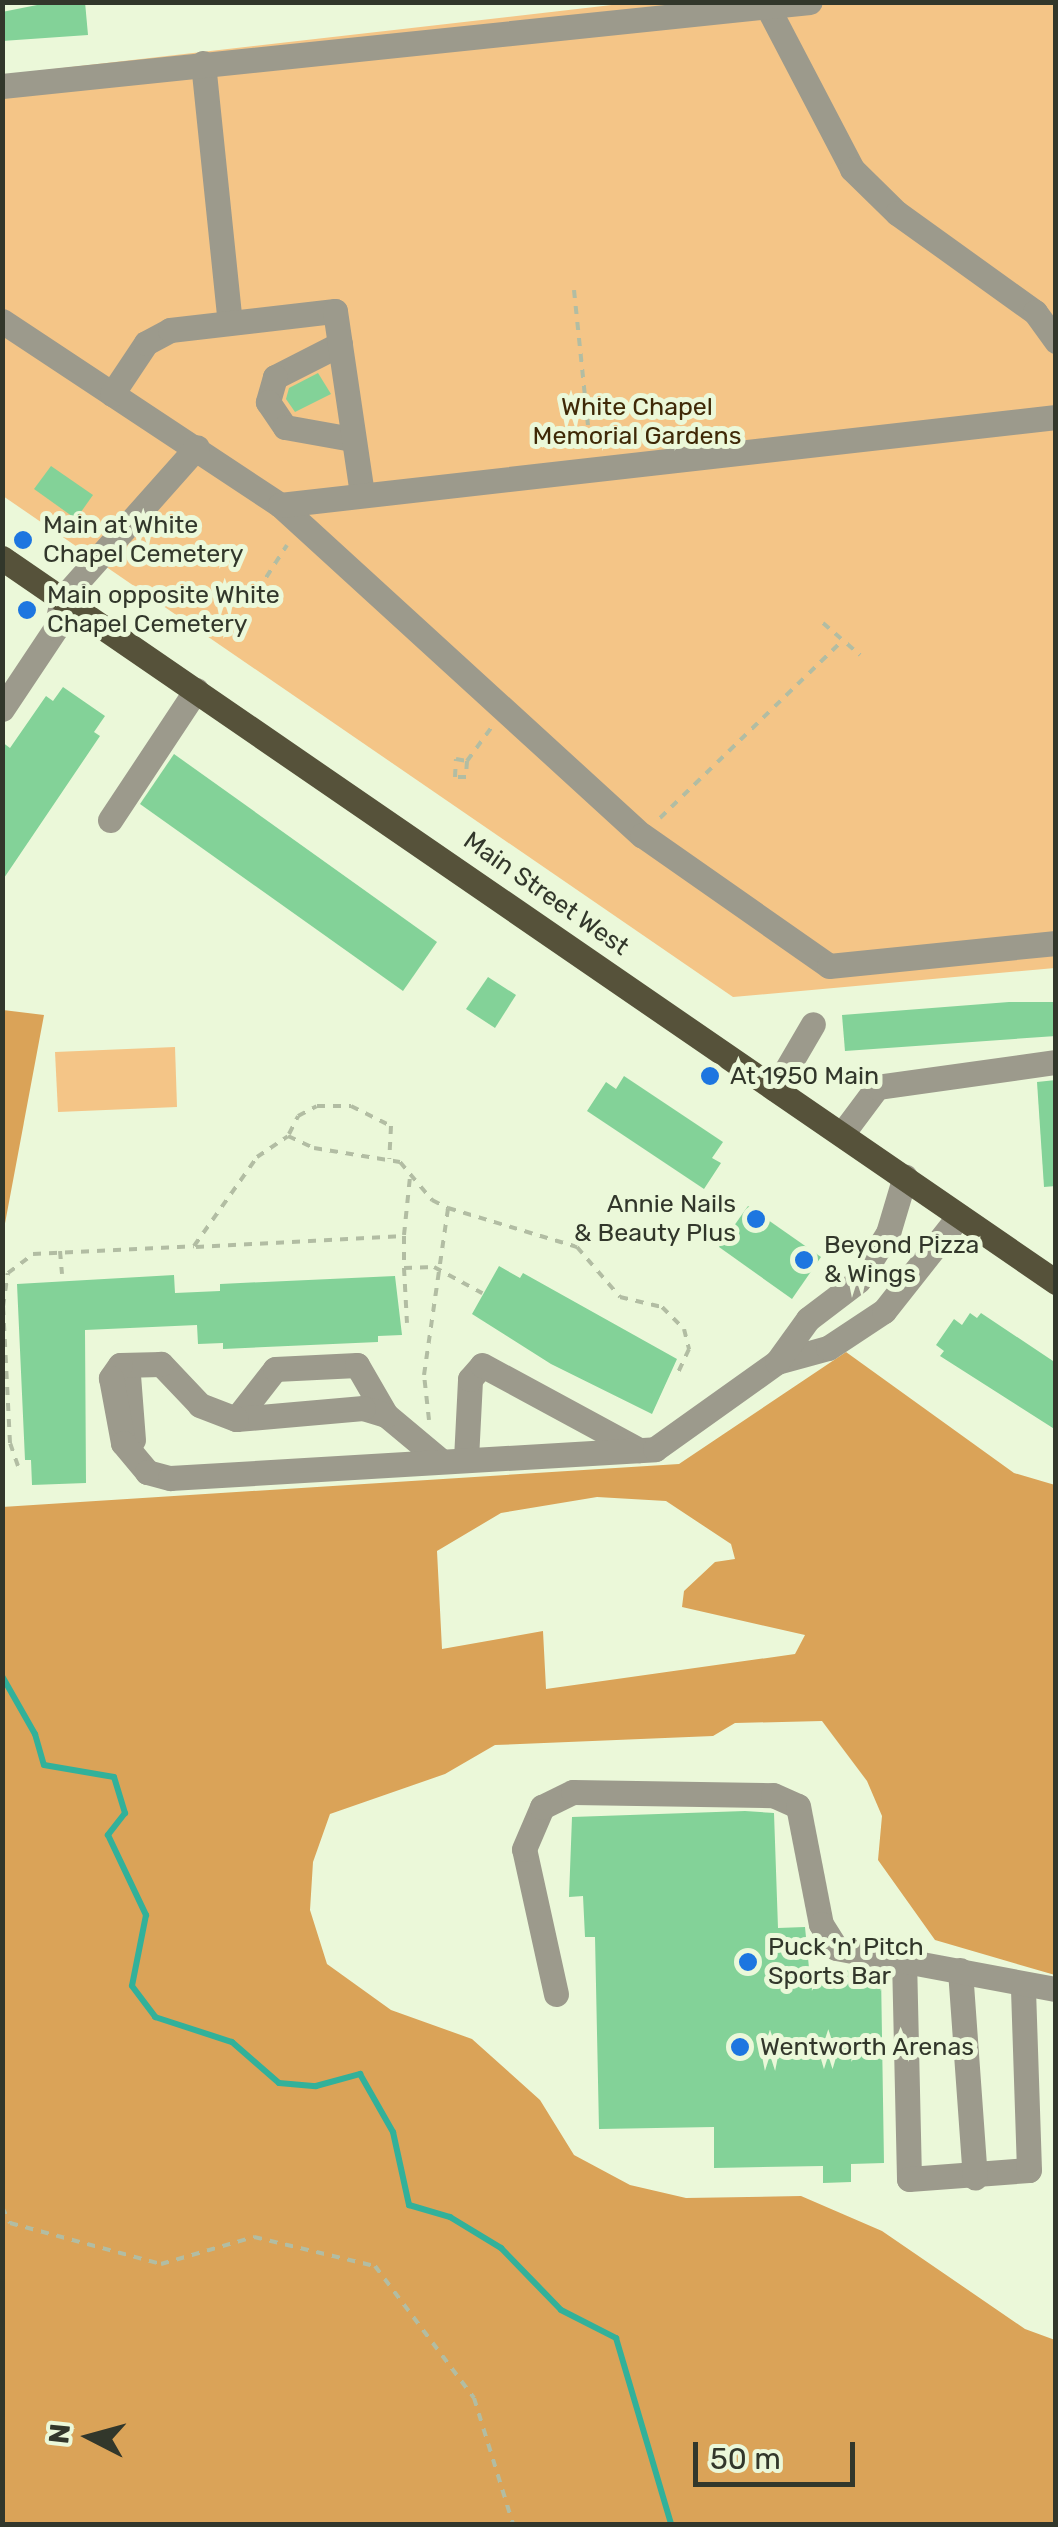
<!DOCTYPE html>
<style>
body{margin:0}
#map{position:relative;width:1058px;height:2527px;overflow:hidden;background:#ebf8d9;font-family:Rubik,sans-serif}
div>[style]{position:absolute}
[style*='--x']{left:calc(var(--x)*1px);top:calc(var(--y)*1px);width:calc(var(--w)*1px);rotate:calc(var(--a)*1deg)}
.green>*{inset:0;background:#f4c587}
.forest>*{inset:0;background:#daa358}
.stream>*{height:6px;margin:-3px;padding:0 3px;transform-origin:3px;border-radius:3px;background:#32b19a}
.building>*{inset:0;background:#83d298}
.path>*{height:4px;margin-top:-2px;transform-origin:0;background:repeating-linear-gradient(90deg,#b2bda3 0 8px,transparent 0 16px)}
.minor>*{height:25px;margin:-12.5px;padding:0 12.5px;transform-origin:12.5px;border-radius:12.5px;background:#9c9a8c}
.major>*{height:25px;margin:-12.5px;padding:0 12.5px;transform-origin:12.5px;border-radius:12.5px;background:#56523a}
.dots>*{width:28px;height:28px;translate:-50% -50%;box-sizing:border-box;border:5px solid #ebf8d9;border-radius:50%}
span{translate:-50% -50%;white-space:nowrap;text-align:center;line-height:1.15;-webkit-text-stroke:10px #ebf8d9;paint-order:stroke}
.park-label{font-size:25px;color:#3f2907}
.poi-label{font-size:25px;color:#32372b}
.left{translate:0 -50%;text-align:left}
.right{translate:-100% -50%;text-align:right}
.street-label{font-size:25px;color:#32372b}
.frame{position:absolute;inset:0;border:5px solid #32372b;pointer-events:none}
.north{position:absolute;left:40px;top:2387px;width:100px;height:100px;-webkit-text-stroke:8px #ebf8d9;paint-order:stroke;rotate:276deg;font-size:28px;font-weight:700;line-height:40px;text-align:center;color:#32372b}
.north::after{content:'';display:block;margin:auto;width:35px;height:45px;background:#32372b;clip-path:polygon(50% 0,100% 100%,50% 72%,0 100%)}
.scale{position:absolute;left:693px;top:2442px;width:162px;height:45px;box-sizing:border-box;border:5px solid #32372b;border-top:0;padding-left:12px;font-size:30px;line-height:35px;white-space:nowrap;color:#32372b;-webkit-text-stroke:8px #ebf8d9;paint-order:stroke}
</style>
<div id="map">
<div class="green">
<i style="clip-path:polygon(629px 3px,1055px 3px,1055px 968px,733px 997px,3px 496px,2px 75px)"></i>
<i style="clip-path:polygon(175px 1047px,177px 1107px,58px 1112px,55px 1052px)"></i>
</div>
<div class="forest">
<i style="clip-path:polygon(3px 1010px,44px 1015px,3px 1234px,2px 1010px)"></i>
<i style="clip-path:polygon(evenodd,846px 1352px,1014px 1473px,1055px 1485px,1055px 1975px,935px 1940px,878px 1860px,882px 1816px,867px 1781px,822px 1721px,735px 1723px,713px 1736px,495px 1745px,445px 1774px,330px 1814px,313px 1862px,310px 1910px,327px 1964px,391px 2010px,472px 2039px,540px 2100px,574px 2155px,630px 2185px,686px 2198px,801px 2196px,882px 2231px,1025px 2329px,1055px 2340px,1055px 2524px,3px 2524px,2px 1507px,679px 1464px,846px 1352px,597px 1497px,666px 1501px,731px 1544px,735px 1559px,715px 1562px,684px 1591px,682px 1607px,805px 1635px,795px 1654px,546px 1689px,543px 1631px,442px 1649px,437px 1551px,501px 1513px,597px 1497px)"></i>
</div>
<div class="stream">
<i style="--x:2;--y:1676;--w:67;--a:60.4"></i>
<i style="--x:35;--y:1734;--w:32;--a:74"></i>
<i style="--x:44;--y:1765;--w:71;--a:9.7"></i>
<i style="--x:114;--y:1777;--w:38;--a:73"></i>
<i style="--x:125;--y:1813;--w:28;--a:128"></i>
<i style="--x:108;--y:1835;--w:89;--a:64.6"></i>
<i style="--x:146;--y:1915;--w:72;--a:101.2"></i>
<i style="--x:132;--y:1986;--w:39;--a:53"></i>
<i style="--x:155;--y:2017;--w:81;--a:18"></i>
<i style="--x:232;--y:2042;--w:62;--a:41.1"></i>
<i style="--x:279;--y:2083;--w:37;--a:5"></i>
<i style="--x:316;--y:2086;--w:46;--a:-15.3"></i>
<i style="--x:360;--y:2074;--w:67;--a:60.4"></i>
<i style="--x:393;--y:2132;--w:75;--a:77.6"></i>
<i style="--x:409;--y:2205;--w:43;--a:16.3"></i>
<i style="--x:450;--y:2217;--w:60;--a:31.3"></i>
<i style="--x:501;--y:2248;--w:86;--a:45.9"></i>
<i style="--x:561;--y:2310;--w:62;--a:27"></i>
<i style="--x:616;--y:2338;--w:194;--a:73.5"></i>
</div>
<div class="building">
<i style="clip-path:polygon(52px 2px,85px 2px,88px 35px,2px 41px,2px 12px)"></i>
<i style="clip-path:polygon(318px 373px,331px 394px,295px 412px,286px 399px,289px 388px)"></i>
<i style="clip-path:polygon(51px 466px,93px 495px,76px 519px,34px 489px)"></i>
<i style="clip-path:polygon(63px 687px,105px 716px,94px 732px,100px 736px,2px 881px,2px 742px,10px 748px,46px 696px,53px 701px)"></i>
<i style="clip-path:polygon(174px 754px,437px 942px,403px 991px,140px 804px)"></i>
<i style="clip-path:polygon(488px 977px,516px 995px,495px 1028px,466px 1009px)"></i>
<i style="clip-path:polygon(1009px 1002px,1056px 1002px,1056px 1036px,845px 1051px,842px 1015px)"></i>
<i style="clip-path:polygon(624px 1076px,723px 1142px,712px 1158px,721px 1163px,704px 1189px,587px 1111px,606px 1082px,616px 1089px)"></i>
<i style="clip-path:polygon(1056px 1080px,1056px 1186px,1044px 1187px,1037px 1082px)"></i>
<i style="clip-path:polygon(748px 1206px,821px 1257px,792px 1299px,719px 1247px)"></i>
<i style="clip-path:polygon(499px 1266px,520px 1278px,523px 1273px,677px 1359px,652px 1414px,551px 1364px,472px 1314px)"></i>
<i style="clip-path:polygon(174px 1275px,175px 1293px,220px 1291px,220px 1284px,395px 1276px,402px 1335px,378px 1336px,378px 1342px,223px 1349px,223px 1343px,198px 1344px,197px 1325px,85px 1330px,86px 1483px,32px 1485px,31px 1460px,25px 1460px,17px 1284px)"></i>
<i style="clip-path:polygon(970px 1313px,977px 1318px,981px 1313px,1056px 1363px,1056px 1430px,940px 1356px,944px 1351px,936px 1345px,954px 1319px,962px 1325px)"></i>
<i style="clip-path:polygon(745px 1811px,774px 1813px,778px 1928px,805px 1927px,809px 1968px,881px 1973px,884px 2163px,851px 2164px,851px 2182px,823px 2183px,823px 2166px,714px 2168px,714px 2127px,599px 2129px,595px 1937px,585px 1937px,583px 1896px,569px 1897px,572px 1817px)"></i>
</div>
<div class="path">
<i style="--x:574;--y:290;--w:156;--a:84.1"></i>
<i style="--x:249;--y:604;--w:70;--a:-57.2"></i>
<i style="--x:823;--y:623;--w:49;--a:40.9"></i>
<i style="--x:467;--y:761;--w:16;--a:94"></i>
<i style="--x:466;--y:777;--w:11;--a:180"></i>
<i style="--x:455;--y:777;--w:18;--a:-87"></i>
<i style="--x:456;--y:759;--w:11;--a:10"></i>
<i style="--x:467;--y:761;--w:41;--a:-54"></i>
<i style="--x:660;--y:818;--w:255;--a:-44.2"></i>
<i style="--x:289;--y:1134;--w:20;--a:-63"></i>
<i style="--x:298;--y:1116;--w:21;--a:-28"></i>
<i style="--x:317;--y:1106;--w:34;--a:0"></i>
<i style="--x:351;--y:1106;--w:45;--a:26.6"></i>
<i style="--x:391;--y:1126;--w:33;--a:93"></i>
<i style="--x:404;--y:1235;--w:58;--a:-84.1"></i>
<i style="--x:196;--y:1247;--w:208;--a:-3"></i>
<i style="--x:404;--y:1236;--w:32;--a:90"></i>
<i style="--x:404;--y:1268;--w:30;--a:-2"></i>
<i style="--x:434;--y:1267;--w:55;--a:28.4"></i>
<i style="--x:60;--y:1251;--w:23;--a:85"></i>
<i style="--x:404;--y:1268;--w:55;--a:86.9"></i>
<i style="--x:429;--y:1420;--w:45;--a:-96.3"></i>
<i style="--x:424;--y:1375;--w:169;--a:-81.8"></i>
<i style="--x:18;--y:1466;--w:24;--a:-109"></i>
<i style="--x:10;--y:1443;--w:136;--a:-92.9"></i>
<i style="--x:3;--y:1307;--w:34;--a:-82"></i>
<i style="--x:8;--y:1273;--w:31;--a:-37"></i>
<i style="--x:33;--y:1254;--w:161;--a:-2.8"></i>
<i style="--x:194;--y:1246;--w:109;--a:-54.7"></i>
<i style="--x:257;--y:1157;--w:37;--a:-34"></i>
<i style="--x:288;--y:1136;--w:29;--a:25"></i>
<i style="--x:314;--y:1148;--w:87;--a:9.2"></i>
<i style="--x:400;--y:1162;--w:50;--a:49.9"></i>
<i style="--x:432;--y:1200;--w:18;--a:27"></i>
<i style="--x:448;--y:1208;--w:135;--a:16.8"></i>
<i style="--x:577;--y:1247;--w:66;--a:49.3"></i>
<i style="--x:620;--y:1297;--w:43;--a:13.4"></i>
<i style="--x:662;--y:1307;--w:31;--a:45"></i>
<i style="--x:684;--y:1329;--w:21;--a:76"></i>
<i style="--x:689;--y:1349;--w:31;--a:115"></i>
<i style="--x:2;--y:2207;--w:18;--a:63"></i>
<i style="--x:10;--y:2223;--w:156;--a:15.2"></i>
<i style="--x:161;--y:2264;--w:97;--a:-16.2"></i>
<i style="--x:254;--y:2237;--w:124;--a:13.5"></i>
<i style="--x:375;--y:2266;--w:165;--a:53.1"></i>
<i style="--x:474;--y:2398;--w:132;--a:72.8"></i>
</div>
<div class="minor">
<i style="--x:768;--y:8;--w:182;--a:62.4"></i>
<i style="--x:852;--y:169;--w:63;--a:44.4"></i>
<i style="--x:897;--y:213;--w:170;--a:35.7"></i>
<i style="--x:1035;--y:312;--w:36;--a:54"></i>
<i style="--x:203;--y:63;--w:261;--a:84.1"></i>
<i style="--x:2;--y:86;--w:812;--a:-5.94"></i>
<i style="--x:2;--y:321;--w:333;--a:33.5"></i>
<i style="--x:280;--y:505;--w:490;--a:42.4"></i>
<i style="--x:642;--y:835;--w:228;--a:35"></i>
<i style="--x:829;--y:966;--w:228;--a:-5.8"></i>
<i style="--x:340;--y:344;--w:73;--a:153.1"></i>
<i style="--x:275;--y:377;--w:26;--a:106"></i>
<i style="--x:268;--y:402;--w:30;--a:56"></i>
<i style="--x:285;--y:427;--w:68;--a:10.2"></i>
<i style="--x:112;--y:394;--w:61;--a:-56.3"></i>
<i style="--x:146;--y:343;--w:27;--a:-28"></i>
<i style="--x:170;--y:330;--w:166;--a:-6.6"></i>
<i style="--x:335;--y:311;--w:185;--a:81.6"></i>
<i style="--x:280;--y:505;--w:781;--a:-6.47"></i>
<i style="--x:2;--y:709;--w:97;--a:-56.3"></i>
<i style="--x:56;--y:628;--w:30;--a:-78"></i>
<i style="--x:62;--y:599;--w:203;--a:-48.4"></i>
<i style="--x:110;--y:820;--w:156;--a:-56.5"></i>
<i style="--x:775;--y:1089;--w:75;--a:-59.7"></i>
<i style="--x:842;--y:1134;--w:59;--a:-53.3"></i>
<i style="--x:877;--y:1087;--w:181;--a:-8"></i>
<i style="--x:777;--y:1362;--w:53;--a:-15.4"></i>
<i style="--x:828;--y:1348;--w:67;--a:-33.5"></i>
<i style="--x:884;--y:1311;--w:121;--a:-51.7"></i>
<i style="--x:128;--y:1375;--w:65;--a:85.6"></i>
<i style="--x:236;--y:1419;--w:63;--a:-52"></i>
<i style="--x:275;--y:1369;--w:82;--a:-2.8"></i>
<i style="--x:357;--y:1365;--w:58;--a:59.9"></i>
<i style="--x:466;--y:1459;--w:80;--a:-87.1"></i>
<i style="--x:470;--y:1379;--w:18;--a:-49"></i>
<i style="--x:482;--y:1365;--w:179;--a:28.4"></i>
<i style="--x:440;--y:1460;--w:70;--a:-140.2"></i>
<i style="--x:386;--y:1415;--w:24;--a:-163"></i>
<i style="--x:363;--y:1408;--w:127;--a:175"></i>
<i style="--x:236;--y:1419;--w:39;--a:-159"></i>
<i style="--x:200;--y:1405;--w:57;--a:-133.6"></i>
<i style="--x:161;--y:1364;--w:41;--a:178.6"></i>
<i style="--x:120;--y:1365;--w:16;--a:125"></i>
<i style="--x:111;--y:1378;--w:66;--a:79.5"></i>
<i style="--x:123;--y:1443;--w:38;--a:50"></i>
<i style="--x:147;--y:1472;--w:24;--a:15"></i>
<i style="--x:170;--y:1478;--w:486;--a:-3.4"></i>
<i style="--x:655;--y:1449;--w:150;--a:-35.5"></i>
<i style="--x:777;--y:1362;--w:53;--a:-54.2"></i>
<i style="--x:808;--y:1319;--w:63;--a:-37.2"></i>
<i style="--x:858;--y:1281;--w:57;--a:-58"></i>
<i style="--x:888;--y:1233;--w:59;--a:-73.4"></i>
<i style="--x:904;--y:1958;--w:221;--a:88.7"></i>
<i style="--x:909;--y:2179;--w:120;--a:-4.3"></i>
<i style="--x:1029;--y:2170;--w:183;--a:-91.9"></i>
<i style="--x:960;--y:1970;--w:208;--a:85.9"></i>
<i style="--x:556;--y:1994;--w:148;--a:-102.4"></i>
<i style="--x:524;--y:1849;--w:46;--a:-66.8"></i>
<i style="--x:542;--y:1807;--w:34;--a:-26"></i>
<i style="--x:573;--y:1792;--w:200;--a:0.9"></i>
<i style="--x:773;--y:1795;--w:27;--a:24"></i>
<i style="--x:798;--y:1806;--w:120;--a:79"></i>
<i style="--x:821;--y:1924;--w:28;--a:58"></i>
<i style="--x:836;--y:1948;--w:224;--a:10.6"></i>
</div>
<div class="major">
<i style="--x:2;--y:558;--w:1279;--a:34.49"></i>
</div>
<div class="dots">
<i style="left:23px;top:540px;background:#1d76e0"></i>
<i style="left:27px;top:610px;background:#1d76e0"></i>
<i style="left:710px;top:1076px;background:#1d76e0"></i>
<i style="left:756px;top:1219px;background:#1d76e0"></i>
<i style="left:804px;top:1260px;background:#1d76e0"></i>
<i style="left:748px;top:1962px;background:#1d76e0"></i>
<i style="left:740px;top:2047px;background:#1d76e0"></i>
</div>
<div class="park-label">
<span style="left:637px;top:422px">White Chapel<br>Memorial Gardens</span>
</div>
<div class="poi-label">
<span class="left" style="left:43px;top:540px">Main at White<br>Chapel Cemetery</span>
<span class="left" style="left:47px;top:610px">Main opposite White<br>Chapel Cemetery</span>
<span class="left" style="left:730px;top:1076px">At 1950 Main</span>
<span class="right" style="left:736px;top:1219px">Annie Nails<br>&amp; Beauty Plus</span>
<span class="left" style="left:824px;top:1260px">Beyond Pizza<br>&amp; Wings</span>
<span class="left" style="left:768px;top:1962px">Puck 'n' Pitch<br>Sports Bar</span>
<span class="left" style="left:760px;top:2047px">Wentworth Arenas</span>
</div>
<div class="street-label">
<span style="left:546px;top:894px;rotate:35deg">Main Street West</span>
</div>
<div class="frame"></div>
<div class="north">N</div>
<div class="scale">50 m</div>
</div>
